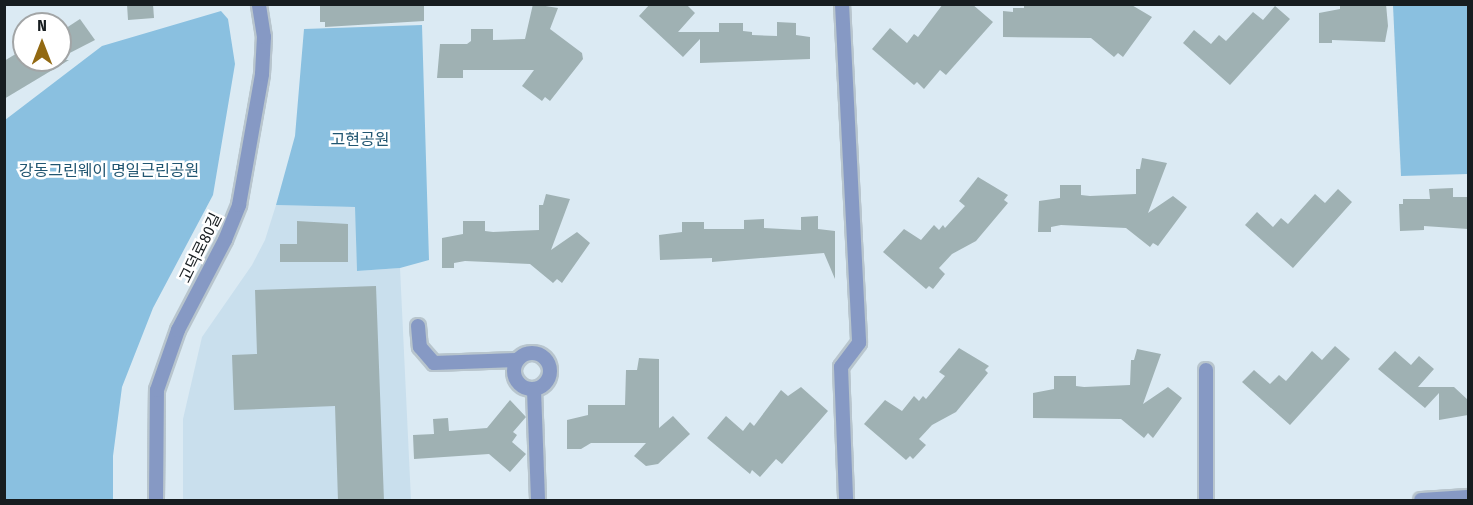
<!DOCTYPE html>
<meta charset="utf-8">
<style>
body{margin:0}
#map{position:relative;width:1473px;height:505px;overflow:hidden;background:#dbeaf3;font-family:"Fira Sans Condensed","Noto Sans KR",sans-serif}
div>[style]{position:absolute}
[style*='--x']{left:calc(var(--x)*1px);top:calc(var(--y)*1px);width:calc(var(--w)*1px);rotate:calc(var(--a)*1deg)}
.built>*{inset:0;background:#c9dfed}
.green>*{inset:0;background:#8ac0e0}
.building>*{inset:0;background:#9fb1b3}
.roads{filter:drop-shadow(2px 0 #b8c5cd) drop-shadow(-2px 0 #b8c5cd) drop-shadow(0 2px #b8c5cd) drop-shadow(0 -2px #b8c5cd)}
.street>*{height:14px;margin:-7px;padding:0 7px;transform-origin:7px;border-radius:7px;background:#8699c4}
.street>.ring{margin:-7px;padding:0;box-sizing:content-box;background:none;border:14px solid #8699c4;border-radius:50%}
span{translate:-50% -50%;white-space:nowrap;text-align:center;line-height:1.15;-webkit-text-stroke:5px #fff;paint-order:stroke}
.park-label{font-size:16px;color:#215671}
.street-label{font-size:16px;color:#171d20}
.frame{position:absolute;inset:0;border:6px solid #171d20;pointer-events:none}
.north{position:absolute;left:12px;top:12px;width:60px;height:60px;box-sizing:border-box;background:#fff;border:2px solid #a2a5a6;border-radius:50%;rotate:0deg;font-size:16px;font-weight:700;line-height:24px;text-align:center;color:#171d20}
.north::after{content:'';display:block;margin:auto;width:21px;height:27px;background:#926912;clip-path:polygon(50% 0,100% 100%,50% 72%,0 100%)}
</style>
<div id="map">
<div class="built">
<i style="clip-path:polygon(276px 205px,356px 207px,357px 271px,400px 268px,411px 500px,183px 500px,183px 419px,202px 337px,252px 265px,265px 240px)"></i>
</div>
<div class="green">
<i style="clip-path:polygon(1393px 5px,1468px 5px,1468px 174px,1401px 176px)"></i>
<i style="clip-path:polygon(221px 11px,228px 19px,235px 64px,213px 195px,153px 308px,122px 387px,113px 456px,113px 500px,5px 500px,5px 120px,102px 46px)"></i>
<i style="clip-path:polygon(422px 25px,429px 260px,400px 268px,357px 271px,355px 207px,276px 205px,295px 136px,304px 29px)"></i>
</div>
<div class="building">
<i style="clip-path:polygon(127px 4px,153px 4px,154px 18px,128px 20px)"></i>
<i style="clip-path:polygon(424px 4px,424px 21px,325px 27px,325px 22px,320px 22px,320px 6px,323px 4px)"></i>
<i style="clip-path:polygon(533px 4px,558px 8px,550px 29px,582px 53px,583px 59px,550px 101px,545px 97px,542px 101px,522px 86px,534px 70px,463px 70px,463px 78px,437px 78px,440px 44px,467px 44px,471px 41px,471px 29px,493px 29px,493px 40px,525px 39px)"></i>
<i style="clip-path:polygon(650px 4px,686px 4px,695px 13px,678px 32px,719px 32px,719px 23px,743px 23px,743px 31px,752px 32px,752px 35px,777px 36px,777px 22px,796px 23px,796px 35px,810px 37px,810px 59px,700px 63px,700px 39px,683px 57px,639px 16px)"></i>
<i style="clip-path:polygon(943px 4px,972px 4px,993px 22px,946px 75px,940px 70px,924px 89px,917px 82px,914px 85px,872px 49px,890px 28px,907px 43px,914px 34px,918px 37px)"></i>
<i style="clip-path:polygon(1024px 4px,1130px 4px,1152px 17px,1123px 57px,1118px 53px,1114px 57px,1091px 38px,1003px 37px,1003px 11px,1013px 12px,1013px 8px,1024px 8px)"></i>
<i style="clip-path:polygon(1340px 4px,1386px 4px,1388px 26px,1385px 42px,1332px 40px,1332px 43px,1319px 43px,1319px 13px,1340px 9px)"></i>
<i style="clip-path:polygon(1275px 6px,1290px 19px,1230px 85px,1183px 43px,1194px 30px,1211px 44px,1219px 35px,1226px 41px,1253px 12px,1263px 20px)"></i>
<i style="clip-path:polygon(80px 19px,95px 40px,60px 58px,60px 32px)"></i>
<i style="clip-path:polygon(24px 49px,24px 60px,69px 60px,4px 99px,4px 61px)"></i>
<i style="clip-path:polygon(1142px 158px,1167px 163px,1148px 213px,1173px 196px,1187px 207px,1158px 246px,1153px 243px,1150px 247px,1126px 228px,1061px 225px,1051px 227px,1051px 232px,1038px 232px,1039px 201px,1060px 198px,1060px 185px,1081px 185px,1081px 195px,1090px 196px,1136px 194px,1136px 169px,1140px 169px)"></i>
<i style="clip-path:polygon(978px 177px,1008px 195px,1004px 200px,1008px 203px,976px 241px,952px 254px,939px 268px,945px 274px,933px 289px,929px 286px,926px 289px,883px 252px,904px 229px,921px 240px,934px 225px,939px 230px,943px 225px,945px 228px,965px 206px,959px 201px)"></i>
<i style="clip-path:polygon(1453px 188px,1453px 197px,1468px 197px,1468px 229px,1424px 226px,1424px 230px,1400px 231px,1399px 204px,1403px 204px,1403px 199px,1430px 199px,1429px 189px)"></i>
<i style="clip-path:polygon(1338px 189px,1352px 202px,1293px 268px,1245px 225px,1257px 212px,1273px 227px,1281px 218px,1288px 224px,1315px 194px,1325px 203px)"></i>
<i style="clip-path:polygon(546px 194px,570px 199px,551px 250px,577px 232px,590px 243px,562px 283px,557px 279px,553px 283px,530px 264px,465px 261px,454px 263px,454px 268px,442px 268px,442px 238px,463px 234px,463px 221px,485px 221px,485px 231px,493px 232px,539px 230px,539px 205px,543px 205px)"></i>
<i style="clip-path:polygon(818px 216px,818px 229px,835px 231px,835px 279px,824px 253px,712px 262px,712px 258px,660px 260px,659px 235px,682px 232px,682px 222px,704px 222px,704px 229px,744px 229px,744px 220px,764px 219px,764px 228px,801px 230px,801px 217px)"></i>
<i style="clip-path:polygon(297px 221px,348px 224px,348px 262px,280px 262px,280px 244px,297px 244px)"></i>
<i style="clip-path:polygon(376px 286px,384px 501px,338px 501px,335px 406px,234px 410px,232px 355px,257px 354px,255px 290px)"></i>
<i style="clip-path:polygon(1335px 346px,1350px 359px,1290px 425px,1242px 382px,1254px 370px,1270px 384px,1279px 375px,1286px 381px,1312px 351px,1322px 360px)"></i>
<i style="clip-path:polygon(959px 348px,989px 366px,985px 370px,988px 373px,956px 412px,932px 425px,919px 439px,926px 445px,913px 459px,910px 456px,906px 460px,864px 424px,885px 400px,902px 411px,914px 396px,919px 401px,923px 396px,926px 399px,945px 376px,939px 372px)"></i>
<i style="clip-path:polygon(1137px 349px,1161px 354px,1143px 404px,1168px 387px,1182px 398px,1153px 438px,1148px 433px,1144px 438px,1121px 419px,1033px 418px,1033px 393px,1054px 389px,1054px 376px,1076px 376px,1076px 386px,1084px 387px,1130px 385px,1131px 360px,1134px 360px)"></i>
<i style="clip-path:polygon(1395px 351px,1411px 365px,1419px 356px,1434px 369px,1418px 387px,1454px 387px,1468px 400px,1468px 415px,1439px 420px,1439px 393px,1425px 408px,1378px 369px)"></i>
<i style="clip-path:polygon(639px 358px,659px 359px,659px 428px,673px 416px,690px 434px,658px 464px,646px 466px,634px 456px,646px 443px,591px 443px,581px 449px,567px 449px,567px 420px,588px 415px,588px 405px,625px 405px,626px 370px,637px 370px)"></i>
<i style="clip-path:polygon(801px 387px,828px 411px,782px 464px,776px 459px,760px 477px,752px 470px,750px 474px,707px 438px,726px 416px,743px 431px,750px 422px,754px 426px,781px 390px,788px 396px)"></i>
<i style="clip-path:polygon(510px 400px,526px 417px,513px 432px,517px 435px,512px 442px,526px 454px,510px 472px,489px 454px,414px 459px,413px 435px,434px 434px,433px 419px,448px 418px,449px 431px,487px 428px)"></i>
</div>
<div class="roads">
<div class="street">
<i style="--x:842;--y:4;--w:339;--a:87.1"></i>
<i style="--x:859;--y:343;--w:30;--a:127"></i>
<i style="--x:841;--y:367;--w:133;--a:87.8"></i>
<i style="--x:418;--y:326;--w:21;--a:85"></i>
<i style="--x:420;--y:347;--w:21;--a:49"></i>
<i style="--x:434;--y:363;--w:82;--a:-2.1"></i>
<i class="ring" style="left:514px;top:353px;width:22px;height:22px"></i>
<i style="--x:1206;--y:370;--w:130;--a:90"></i>
<i style="--x:534;--y:390;--w:110;--a:87.9"></i>
<i style="--x:156;--y:500;--w:110;--a:-89.5"></i>
<i style="--x:157;--y:390;--w:64;--a:-70.7"></i>
<i style="--x:178;--y:330;--w:102;--a:-62.4"></i>
<i style="--x:225;--y:240;--w:38;--a:-68"></i>
<i style="--x:239;--y:205;--w:133;--a:-80"></i>
<i style="--x:262;--y:74;--w:37;--a:-87"></i>
<i style="--x:264;--y:37;--w:33;--a:-99"></i>
<i style="--x:1421;--y:500;--w:47;--a:-3.7"></i>
</div>
</div>
<div class="park-label">
<span style="left:360px;top:140px">고현공원</span>
<span style="left:109px;top:171px">강동그린웨이 명일근린공원</span>
</div>
<div class="street-label">
<span style="left:201px;top:248px;rotate:-64deg">고덕로80길</span>
</div>
<div class="frame"></div>
<div class="north">N</div>
</div>
